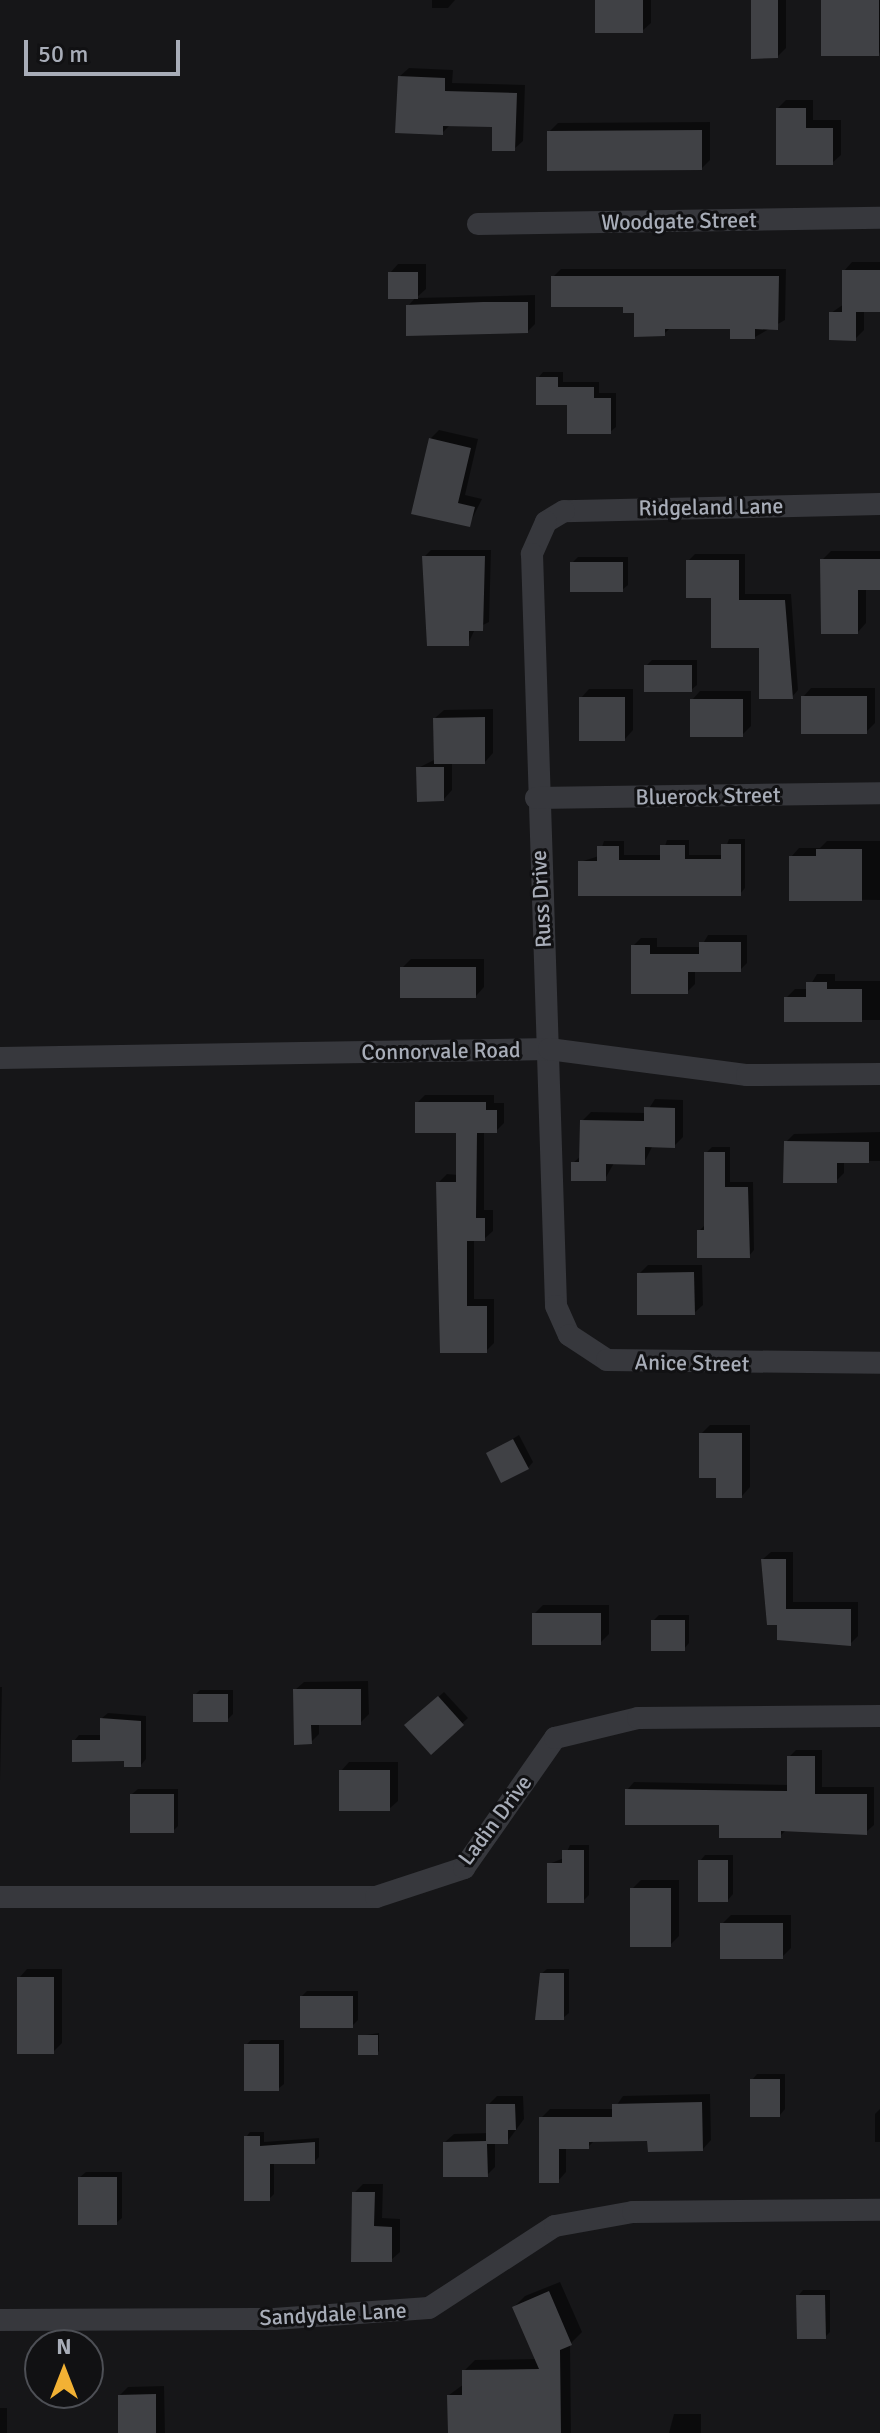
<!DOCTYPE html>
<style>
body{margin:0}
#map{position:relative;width:880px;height:2433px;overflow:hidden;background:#161618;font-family:Signika,sans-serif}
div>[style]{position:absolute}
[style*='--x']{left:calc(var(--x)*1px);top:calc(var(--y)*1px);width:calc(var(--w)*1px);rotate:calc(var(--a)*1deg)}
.shadow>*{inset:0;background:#0007}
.building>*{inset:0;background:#404145}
.street>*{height:22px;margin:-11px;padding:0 11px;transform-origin:11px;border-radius:11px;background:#37383d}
span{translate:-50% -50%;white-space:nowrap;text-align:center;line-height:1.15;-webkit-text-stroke:6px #111113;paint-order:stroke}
.street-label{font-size:22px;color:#a8adb8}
.north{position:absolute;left:24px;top:2329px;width:80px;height:80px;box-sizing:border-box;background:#111113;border:2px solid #4d4f55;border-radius:50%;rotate:0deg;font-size:22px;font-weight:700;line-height:32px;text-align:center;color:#a8adb8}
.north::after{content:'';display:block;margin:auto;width:28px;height:36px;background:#f2b134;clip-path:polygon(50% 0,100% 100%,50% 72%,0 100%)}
.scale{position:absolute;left:24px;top:40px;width:156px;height:36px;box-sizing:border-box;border:4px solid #a8adb8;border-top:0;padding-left:10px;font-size:24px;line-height:28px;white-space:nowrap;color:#a8adb8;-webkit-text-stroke:6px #111113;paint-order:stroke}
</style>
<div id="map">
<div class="shadow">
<i style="clip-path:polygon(432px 0,455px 0,448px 8px,432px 8px)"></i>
<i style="clip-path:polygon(597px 0,651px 0,651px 23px,642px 31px)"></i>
<i style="clip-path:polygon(753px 0,786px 0,786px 48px,778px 56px)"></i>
<i style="clip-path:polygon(823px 0,880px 0,880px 52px,879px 54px)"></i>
<i style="clip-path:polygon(409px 68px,453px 70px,452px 83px,525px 85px,523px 141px,514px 149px,494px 125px,451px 124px,442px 133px,400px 76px)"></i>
<i style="clip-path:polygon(786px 100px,813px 100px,813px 120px,841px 120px,841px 155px,832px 163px,778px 108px)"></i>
<i style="clip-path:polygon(710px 122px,710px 160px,702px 168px,549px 132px,558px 123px)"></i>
<i style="clip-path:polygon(852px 262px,880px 262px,880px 310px,864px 310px,864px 330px,855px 339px,831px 313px,844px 304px,844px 271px)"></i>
<i style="clip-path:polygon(398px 264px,426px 264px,426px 289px,416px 298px,535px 295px,535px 324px,528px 331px,408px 306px,416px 297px,390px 273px)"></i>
<i style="clip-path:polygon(561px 269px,786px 269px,785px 320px,755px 337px,732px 327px,671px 327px,664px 334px,636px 311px,553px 277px)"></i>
<i style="clip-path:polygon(543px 372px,563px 372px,563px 382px,599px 382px,599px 393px,616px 393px,616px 427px,610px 432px,569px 403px,538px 378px)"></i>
<i style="clip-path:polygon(439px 430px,478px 439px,465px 495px,482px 499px,469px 525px,413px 512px,430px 439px)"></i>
<i style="clip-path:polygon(431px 550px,491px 550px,489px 622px,475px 629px,468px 644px,424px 557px)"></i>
<i style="clip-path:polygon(831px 551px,880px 551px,880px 588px,866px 588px,866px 623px,858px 632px,822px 560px)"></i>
<i style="clip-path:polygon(695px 554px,745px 554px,745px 594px,791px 594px,798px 690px,792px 697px,761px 646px,713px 596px,688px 561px)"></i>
<i style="clip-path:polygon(578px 557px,628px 557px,628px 585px,622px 590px,572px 563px)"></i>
<i style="clip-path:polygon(652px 660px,697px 660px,697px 685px,691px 690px,646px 666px)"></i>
<i style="clip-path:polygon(811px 688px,875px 688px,875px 723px,866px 732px,803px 697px)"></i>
<i style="clip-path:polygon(589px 689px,633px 689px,633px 730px,625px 739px,581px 698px)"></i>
<i style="clip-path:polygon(700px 691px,751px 691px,751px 726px,742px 735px,692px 700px)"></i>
<i style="clip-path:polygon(493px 709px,493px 753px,485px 762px,452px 762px,452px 790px,444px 799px,418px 768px,436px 759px,435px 718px,444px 710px)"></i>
<i style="clip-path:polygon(729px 839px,745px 839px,745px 888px,740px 894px,580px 862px,599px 856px,604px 841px,624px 841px,624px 855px,662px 855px,667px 840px,689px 840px,689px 855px,723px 855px)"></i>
<i style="clip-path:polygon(827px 841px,880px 841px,880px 900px,791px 899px,791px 857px,799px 848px,820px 848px)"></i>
<i style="clip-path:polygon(708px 935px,747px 935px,747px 963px,740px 970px,695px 970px,695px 984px,687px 992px,633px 946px,641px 938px,657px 938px,657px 947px,701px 947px)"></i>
<i style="clip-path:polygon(411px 959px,484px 959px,484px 987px,476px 996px,402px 968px)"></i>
<i style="clip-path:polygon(817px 974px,835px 974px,835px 981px,880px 981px,880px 1020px,786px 1020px,786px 998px,795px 989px,808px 989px)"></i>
<i style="clip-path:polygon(425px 1095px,494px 1095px,494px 1103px,504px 1103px,504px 1123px,496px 1131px,484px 1131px,484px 1210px,493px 1210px,493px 1231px,484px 1239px,474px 1239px,474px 1299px,494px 1299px,494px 1343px,486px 1351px,442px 1351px,438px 1183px,447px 1174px,458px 1175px,458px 1131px,417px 1103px)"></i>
<i style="clip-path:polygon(655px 1099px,683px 1100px,683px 1137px,674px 1146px,653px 1145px,644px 1163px,614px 1163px,605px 1179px,573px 1163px,582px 1155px,582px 1121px,591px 1112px,646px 1113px)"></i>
<i style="clip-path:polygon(880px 1132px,880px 1161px,844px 1161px,844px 1173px,836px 1181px,786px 1142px,794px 1134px)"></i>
<i style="clip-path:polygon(712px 1147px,730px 1147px,730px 1182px,753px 1182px,754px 1250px,749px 1256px,699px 1231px,704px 1226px,706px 1153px)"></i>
<i style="clip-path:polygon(648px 1265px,702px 1265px,703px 1305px,694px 1313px,639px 1274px)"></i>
<i style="clip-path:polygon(710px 1425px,750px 1425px,750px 1487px,742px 1496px,718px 1476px,701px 1434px)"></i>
<i style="clip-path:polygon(519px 1435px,533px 1462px,528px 1468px,488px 1454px)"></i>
<i style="clip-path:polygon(771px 1552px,793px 1552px,793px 1602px,858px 1602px,858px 1636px,850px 1644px,779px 1623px,763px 1559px)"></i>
<i style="clip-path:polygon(543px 1605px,609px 1605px,609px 1634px,600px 1643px,534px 1614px)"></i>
<i style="clip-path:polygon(659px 1615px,689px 1615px,689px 1643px,684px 1649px,653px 1621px)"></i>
<i style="clip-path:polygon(368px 1681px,369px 1714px,360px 1723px,319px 1723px,319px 1734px,311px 1742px,295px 1690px,304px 1682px)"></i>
<i style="clip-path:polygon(0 1687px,2px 1687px,0 1781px)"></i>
<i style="clip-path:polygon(200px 1690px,233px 1690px,233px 1714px,227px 1720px,195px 1695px)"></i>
<i style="clip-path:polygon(444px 1692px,468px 1718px,431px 1752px,407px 1725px)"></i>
<i style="clip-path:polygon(108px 1713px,146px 1716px,146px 1759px,141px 1765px,74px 1741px,79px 1735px,102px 1735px,102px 1718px)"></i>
<i style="clip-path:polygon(796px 1750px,822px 1750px,822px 1787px,874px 1787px,874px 1825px,866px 1832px,787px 1829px,780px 1836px,721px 1823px,627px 1790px,634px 1782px,789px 1785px,789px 1757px)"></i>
<i style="clip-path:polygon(349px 1762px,398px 1762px,398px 1801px,389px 1809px,341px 1771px)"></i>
<i style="clip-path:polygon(138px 1789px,178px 1789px,178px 1826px,173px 1831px,132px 1794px)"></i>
<i style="clip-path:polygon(570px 1845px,589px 1845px,589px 1895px,583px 1901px,549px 1864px,564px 1858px)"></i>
<i style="clip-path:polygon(705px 1855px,733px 1855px,733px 1894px,728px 1900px,700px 1861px)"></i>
<i style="clip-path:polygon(641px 1880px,679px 1880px,679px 1936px,670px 1945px,632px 1889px)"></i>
<i style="clip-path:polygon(731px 1915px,791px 1915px,791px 1948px,782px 1957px,722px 1924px)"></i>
<i style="clip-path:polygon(27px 1969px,62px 1969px,62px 2043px,53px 2052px,19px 1978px)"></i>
<i style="clip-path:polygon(547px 1969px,569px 1969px,569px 2013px,563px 2018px,541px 1974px)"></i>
<i style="clip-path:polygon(307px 1991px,358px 1991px,358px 2020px,352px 2026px,302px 1996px)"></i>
<i style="clip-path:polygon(379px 2033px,379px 2051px,377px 2053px,360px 2036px)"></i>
<i style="clip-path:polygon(251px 2040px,284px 2040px,284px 2084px,278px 2089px,246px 2045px)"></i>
<i style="clip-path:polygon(757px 2074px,785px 2074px,785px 2109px,780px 2115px,752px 2080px)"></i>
<i style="clip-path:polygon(710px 2094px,711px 2140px,703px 2149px,649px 2139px,595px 2140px,588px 2147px,566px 2147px,566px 2172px,558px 2181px,541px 2118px,550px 2109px,614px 2109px,623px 2096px)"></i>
<i style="clip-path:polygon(497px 2096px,523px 2096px,524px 2119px,507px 2142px,495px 2142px,495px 2167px,487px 2175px,445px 2142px,454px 2134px,488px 2133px,488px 2105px)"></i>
<i style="clip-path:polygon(880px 2109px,880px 2142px,875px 2142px,875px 2114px)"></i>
<i style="clip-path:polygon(250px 2132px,264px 2132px,264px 2142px,319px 2138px,319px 2157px,314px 2162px,274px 2162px,274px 2194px,269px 2199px,246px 2137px)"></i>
<i style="clip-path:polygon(86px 2172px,122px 2172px,122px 2218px,116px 2223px,80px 2177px)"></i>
<i style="clip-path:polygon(363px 2184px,383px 2184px,382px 2218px,400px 2219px,400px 2252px,391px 2260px,354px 2193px)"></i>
<i style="clip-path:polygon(560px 2282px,582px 2332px,570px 2344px,571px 2433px,465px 2433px,449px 2395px,464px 2384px,464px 2371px,475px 2360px,537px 2359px,514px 2307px,525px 2296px)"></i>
<i style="clip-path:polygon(803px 2290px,830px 2290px,830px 2332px,825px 2337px,798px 2296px)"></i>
<i style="clip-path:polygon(164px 2386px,165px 2433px,120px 2433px,120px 2395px,128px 2387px)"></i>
<i style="clip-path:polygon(0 2408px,7px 2408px,7px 2433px,0 2433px)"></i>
<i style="clip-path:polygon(674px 2414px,701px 2414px,701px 2433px,669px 2433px)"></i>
</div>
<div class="building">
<i style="clip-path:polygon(595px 0,643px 0,643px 33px,595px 33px)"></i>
<i style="clip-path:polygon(751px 0,778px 0,778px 58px,751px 59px)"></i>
<i style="clip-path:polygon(821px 0,879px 0,879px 56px,821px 56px)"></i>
<i style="clip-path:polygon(398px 76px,445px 78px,445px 91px,517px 93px,515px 151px,492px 151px,492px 127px,443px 126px,443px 135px,395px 133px)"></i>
<i style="clip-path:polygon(776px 108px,806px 108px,806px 128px,833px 128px,833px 165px,776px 165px)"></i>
<i style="clip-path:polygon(702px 130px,702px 170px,547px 171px,547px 131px)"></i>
<i style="clip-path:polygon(842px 270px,880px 270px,880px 312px,842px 312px)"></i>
<i style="clip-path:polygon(388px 272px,418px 272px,418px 299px,388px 299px)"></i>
<i style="clip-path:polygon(551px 276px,779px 276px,778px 330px,755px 329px,755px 339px,730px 339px,730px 329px,665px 329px,665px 336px,634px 337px,634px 313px,623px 313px,623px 307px,551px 307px)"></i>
<i style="clip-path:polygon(483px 302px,528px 302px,528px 333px,406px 336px,406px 305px)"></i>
<i style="clip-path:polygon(829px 312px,856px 312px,856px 341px,829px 340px)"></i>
<i style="clip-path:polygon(536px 377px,558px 377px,558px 387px,594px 387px,594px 398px,611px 398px,611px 434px,567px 434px,567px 405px,536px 405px)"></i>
<i style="clip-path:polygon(429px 438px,471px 448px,458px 503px,475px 507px,470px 527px,411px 514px)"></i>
<i style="clip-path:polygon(422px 556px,485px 556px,483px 631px,469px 631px,469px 646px,427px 646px)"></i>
<i style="clip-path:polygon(820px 559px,880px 559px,880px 590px,858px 590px,858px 634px,821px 634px)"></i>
<i style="clip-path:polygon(686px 560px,739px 560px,739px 600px,785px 600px,793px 699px,759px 699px,759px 648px,711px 648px,711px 598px,686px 598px)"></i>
<i style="clip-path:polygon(570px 562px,623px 562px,623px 592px,570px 592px)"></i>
<i style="clip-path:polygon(644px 665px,692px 665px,692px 692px,644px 692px)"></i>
<i style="clip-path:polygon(801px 696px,867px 696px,867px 734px,801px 734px)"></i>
<i style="clip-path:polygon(579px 697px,625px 697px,625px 741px,579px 741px)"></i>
<i style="clip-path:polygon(690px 699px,743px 699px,743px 737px,690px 737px)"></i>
<i style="clip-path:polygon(485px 717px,485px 764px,434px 764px,433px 718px)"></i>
<i style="clip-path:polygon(416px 767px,444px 767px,444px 801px,417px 802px)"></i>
<i style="clip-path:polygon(721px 844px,741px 844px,741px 896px,578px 896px,578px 861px,597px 861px,597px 846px,619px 846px,619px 860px,660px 860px,660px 845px,685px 845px,685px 859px,721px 859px)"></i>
<i style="clip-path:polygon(816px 849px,862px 849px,862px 901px,789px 901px,789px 856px,816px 856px)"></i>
<i style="clip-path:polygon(699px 942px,741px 942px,741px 972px,688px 972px,688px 994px,631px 994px,631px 945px,650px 945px,650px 954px,699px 954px)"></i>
<i style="clip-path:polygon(400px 967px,476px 967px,476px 998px,400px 998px)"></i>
<i style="clip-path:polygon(806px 982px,827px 982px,827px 989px,862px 989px,862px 1022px,784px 1022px,784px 997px,806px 997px)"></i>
<i style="clip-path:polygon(415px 1102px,486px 1102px,486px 1110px,497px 1110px,497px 1133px,477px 1133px,476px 1218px,485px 1218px,485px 1241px,467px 1241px,467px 1306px,487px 1306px,487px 1353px,440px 1353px,436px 1182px,456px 1182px,456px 1133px,415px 1133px)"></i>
<i style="clip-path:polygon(644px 1107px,675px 1108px,675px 1148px,645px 1147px,645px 1165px,606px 1164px,606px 1181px,571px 1181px,571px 1162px,579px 1162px,580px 1120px,644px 1121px)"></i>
<i style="clip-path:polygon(784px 1141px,869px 1142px,869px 1163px,837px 1163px,837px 1183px,783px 1183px)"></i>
<i style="clip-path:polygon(704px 1152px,725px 1152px,725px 1187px,748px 1187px,750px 1258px,697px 1258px,697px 1230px,704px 1230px)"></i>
<i style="clip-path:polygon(694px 1272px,695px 1315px,637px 1315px,637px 1273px)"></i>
<i style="clip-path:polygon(699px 1433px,742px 1433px,742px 1498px,716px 1498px,716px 1478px,699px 1478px)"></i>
<i style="clip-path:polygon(513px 1439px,529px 1469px,501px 1483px,486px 1453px)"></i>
<i style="clip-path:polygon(761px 1559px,786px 1559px,786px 1609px,851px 1609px,851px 1646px,777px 1640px,777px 1625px,767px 1625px)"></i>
<i style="clip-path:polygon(532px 1613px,601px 1613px,601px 1645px,532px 1645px)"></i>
<i style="clip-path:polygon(651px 1620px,685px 1620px,685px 1651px,651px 1651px)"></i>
<i style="clip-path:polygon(293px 1689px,361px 1689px,361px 1725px,311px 1725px,312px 1744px,294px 1745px)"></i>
<i style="clip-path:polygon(193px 1694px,228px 1694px,228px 1722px,193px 1722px)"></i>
<i style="clip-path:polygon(438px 1696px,464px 1725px,431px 1755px,404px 1725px)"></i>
<i style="clip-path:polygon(100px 1718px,141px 1721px,141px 1767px,124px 1767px,124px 1761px,72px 1762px,72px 1740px,100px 1740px)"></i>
<i style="clip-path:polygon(787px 1756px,815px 1756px,815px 1794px,867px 1794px,867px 1835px,781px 1831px,781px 1838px,719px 1838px,719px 1825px,625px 1825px,625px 1789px,787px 1791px)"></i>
<i style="clip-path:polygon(339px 1770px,390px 1770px,390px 1811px,339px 1811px)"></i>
<i style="clip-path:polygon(130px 1794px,174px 1794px,174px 1833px,130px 1833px)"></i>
<i style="clip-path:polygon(562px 1850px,584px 1850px,584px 1903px,547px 1903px,547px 1863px,562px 1863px)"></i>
<i style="clip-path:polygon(698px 1860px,728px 1860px,728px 1902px,698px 1902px)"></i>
<i style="clip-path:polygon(630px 1888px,671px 1888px,671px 1947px,630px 1947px)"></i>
<i style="clip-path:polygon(720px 1923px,783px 1923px,783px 1959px,720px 1959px)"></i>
<i style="clip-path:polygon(540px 1973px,564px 1973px,564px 2020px,535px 2020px)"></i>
<i style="clip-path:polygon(17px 1977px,54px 1977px,54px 2054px,17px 2054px)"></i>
<i style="clip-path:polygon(300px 1996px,353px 1996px,353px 2028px,300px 2028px)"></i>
<i style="clip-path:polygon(358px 2035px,378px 2035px,378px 2055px,358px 2055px)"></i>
<i style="clip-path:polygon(244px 2044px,279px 2044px,279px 2091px,244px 2091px)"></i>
<i style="clip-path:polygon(750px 2079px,780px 2079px,780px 2117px,750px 2117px)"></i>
<i style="clip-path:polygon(702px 2102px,703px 2151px,648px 2152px,647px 2141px,589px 2142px,589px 2149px,559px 2149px,559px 2183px,539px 2183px,539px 2117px,612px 2117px,612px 2104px)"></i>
<i style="clip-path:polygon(486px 2104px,515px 2104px,516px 2130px,508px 2130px,508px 2144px,487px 2144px,488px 2177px,443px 2177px,443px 2142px,486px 2141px)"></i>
<i style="clip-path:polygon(244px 2136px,260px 2136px,260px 2146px,315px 2142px,315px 2164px,270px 2164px,270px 2201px,244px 2201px)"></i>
<i style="clip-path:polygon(78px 2177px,117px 2177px,117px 2225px,78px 2225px)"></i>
<i style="clip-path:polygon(352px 2192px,375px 2192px,374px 2226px,392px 2227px,392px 2262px,351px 2262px)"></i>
<i style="clip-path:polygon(549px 2291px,572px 2345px,560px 2350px,561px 2433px,448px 2433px,447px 2395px,462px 2395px,462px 2370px,539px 2369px,512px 2307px)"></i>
<i style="clip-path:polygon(796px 2295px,825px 2295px,826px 2339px,797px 2339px)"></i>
<i style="clip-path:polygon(156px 2394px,156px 2433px,118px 2433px,118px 2395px)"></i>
</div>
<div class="street">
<i style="--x:478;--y:224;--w:402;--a:-0.9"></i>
<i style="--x:880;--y:504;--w:316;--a:178.7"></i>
<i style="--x:564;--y:511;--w:21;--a:149"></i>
<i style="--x:546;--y:522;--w:35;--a:114"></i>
<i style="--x:532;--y:554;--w:752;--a:88.17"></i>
<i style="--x:556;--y:1306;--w:32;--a:66"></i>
<i style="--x:569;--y:1335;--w:45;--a:33.3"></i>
<i style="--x:607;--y:1360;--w:273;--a:0.6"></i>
<i style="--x:536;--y:798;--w:344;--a:-0.8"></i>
<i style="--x:0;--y:1058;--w:549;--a:-0.94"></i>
<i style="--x:549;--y:1049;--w:200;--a:7.5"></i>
<i style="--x:747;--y:1075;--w:133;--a:-0.4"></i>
<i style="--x:0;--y:1897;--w:376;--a:0"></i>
<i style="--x:376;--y:1897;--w:93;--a:-18.2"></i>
<i style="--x:464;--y:1868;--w:159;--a:-55"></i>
<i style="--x:555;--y:1738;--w:85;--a:-13.5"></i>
<i style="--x:638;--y:1718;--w:242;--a:-0.5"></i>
<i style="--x:0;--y:2320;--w:274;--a:-0.2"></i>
<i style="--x:274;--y:2319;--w:155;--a:-4.1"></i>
<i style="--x:429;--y:2308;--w:150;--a:-33.1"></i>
<i style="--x:555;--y:2226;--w:79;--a:-10.2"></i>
<i style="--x:633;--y:2212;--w:247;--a:-0.5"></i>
</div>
<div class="street-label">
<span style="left:679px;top:221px;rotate:-1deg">Woodgate Street</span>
<span style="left:711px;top:507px;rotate:-1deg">Ridgeland Lane</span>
<span style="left:708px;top:796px;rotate:-1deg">Bluerock Street</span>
<span style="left:541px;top:899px;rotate:-93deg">Russ Drive</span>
<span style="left:441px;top:1051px;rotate:-1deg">Connorvale Road</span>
<span style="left:692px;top:1363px;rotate:1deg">Anice Street</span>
<span style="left:495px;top:1820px;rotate:-53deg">Ladin Drive</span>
<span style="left:333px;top:2314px;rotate:-3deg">Sandydale Lane</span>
</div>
<div class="north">N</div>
<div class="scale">50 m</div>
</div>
